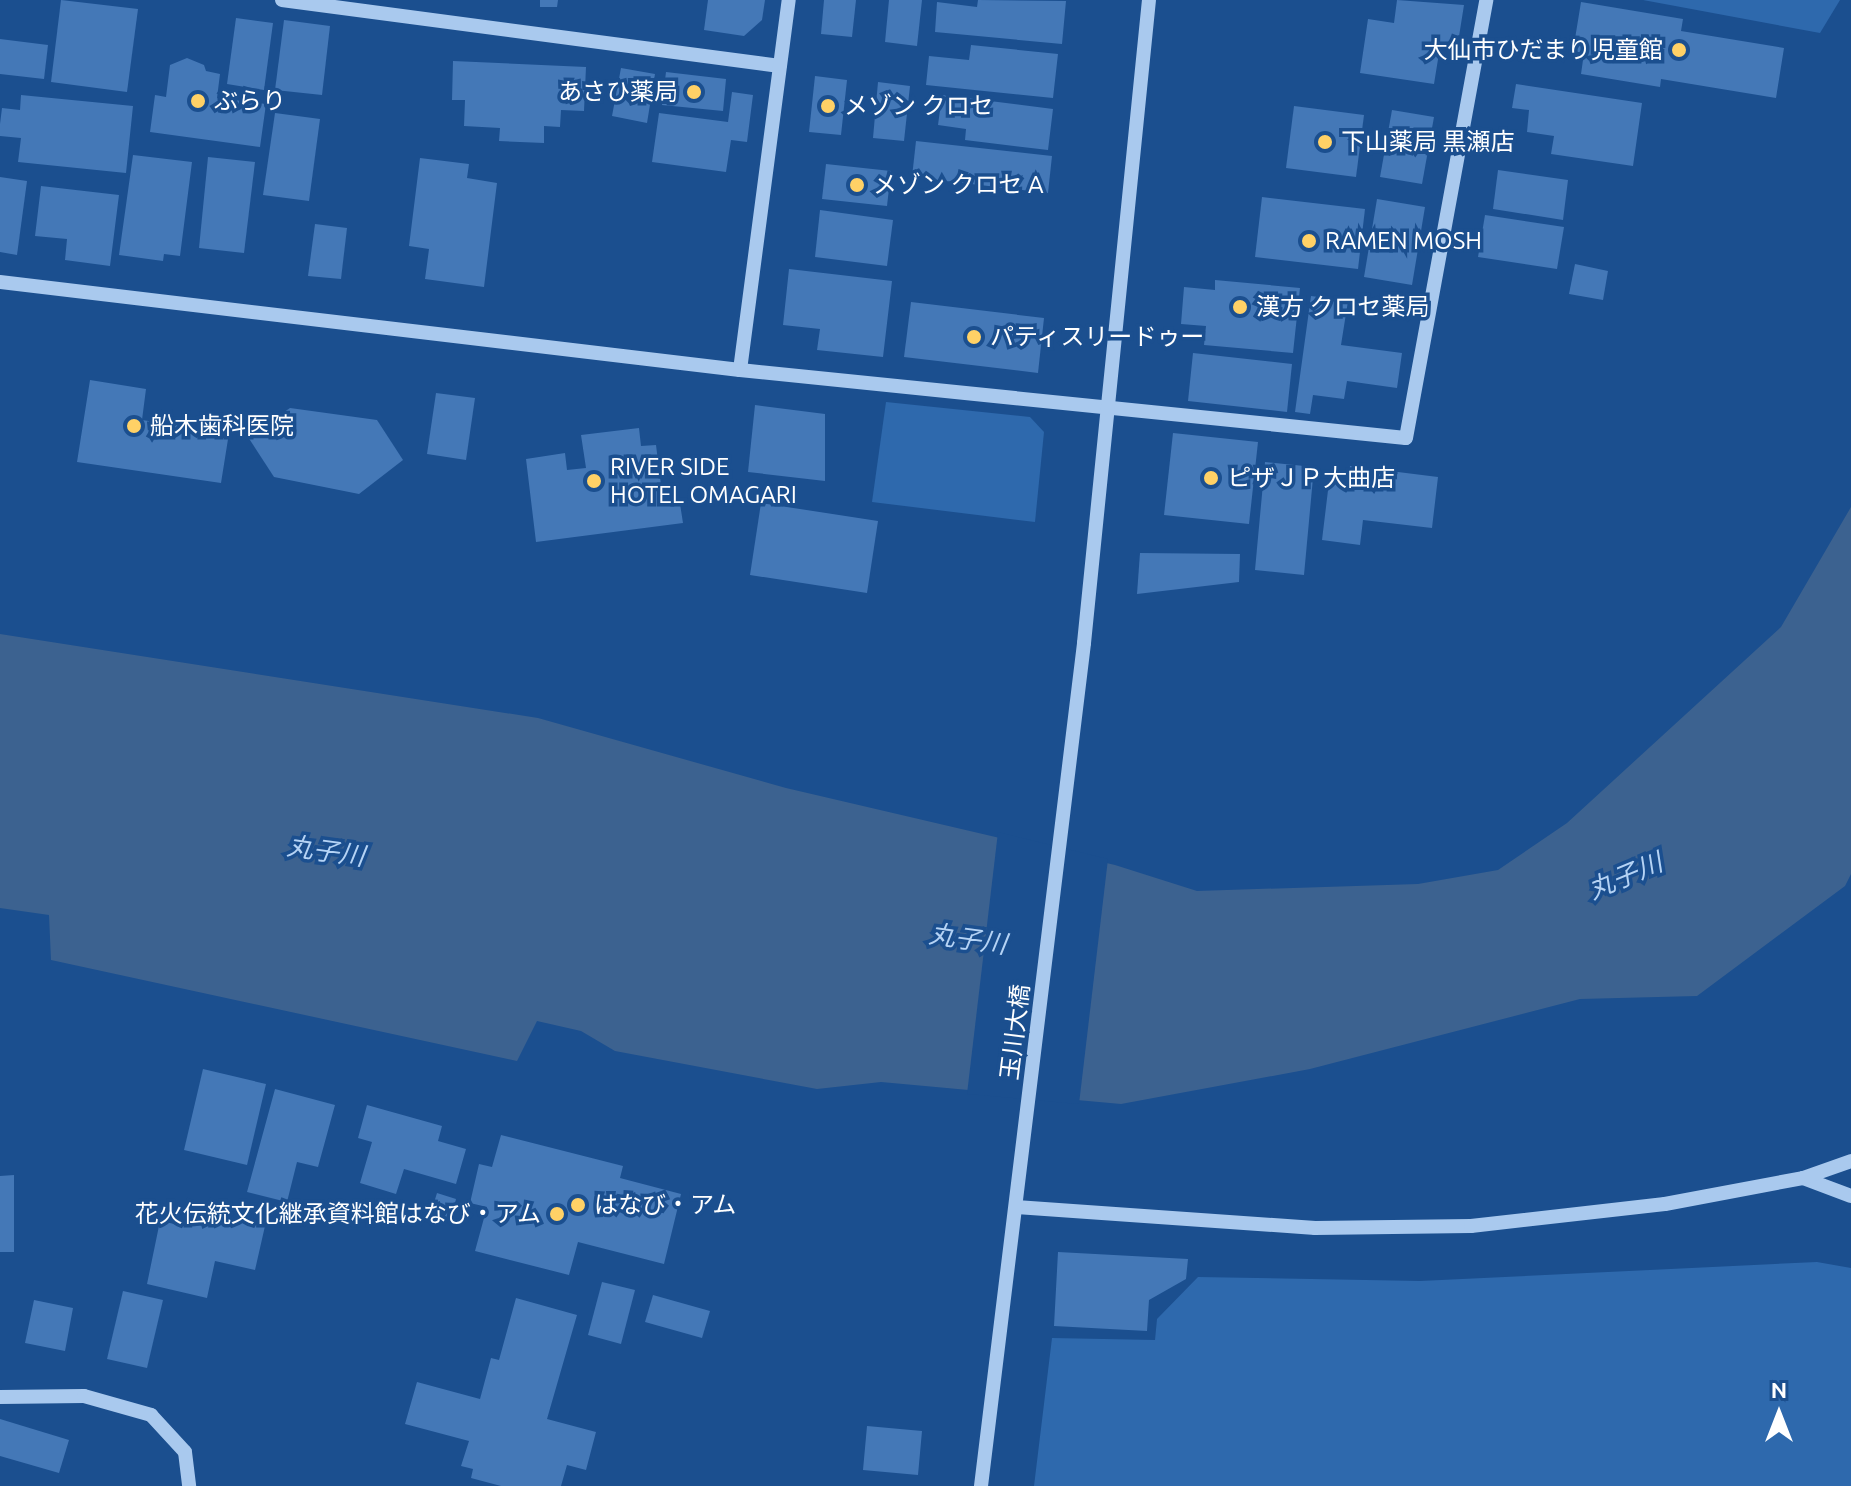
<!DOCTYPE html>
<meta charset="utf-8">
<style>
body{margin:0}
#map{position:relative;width:1851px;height:1486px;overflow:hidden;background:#1b4f8f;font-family:Ubuntu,"Noto Sans JP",sans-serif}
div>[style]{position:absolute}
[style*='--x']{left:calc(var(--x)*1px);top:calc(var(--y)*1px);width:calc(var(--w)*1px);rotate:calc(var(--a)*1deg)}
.green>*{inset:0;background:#2e69ad}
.water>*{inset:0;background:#3c6290}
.pier>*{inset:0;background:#1b4f8f}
.building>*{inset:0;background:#4478b7}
.minor>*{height:14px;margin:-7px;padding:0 7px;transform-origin:7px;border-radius:7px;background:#a9c9ee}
.dots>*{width:22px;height:22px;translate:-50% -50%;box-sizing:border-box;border:4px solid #1b4f8f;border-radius:50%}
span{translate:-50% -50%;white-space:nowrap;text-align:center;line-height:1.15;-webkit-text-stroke:7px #1b4f8f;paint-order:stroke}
.poi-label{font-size:24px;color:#fff}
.right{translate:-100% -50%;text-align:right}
.left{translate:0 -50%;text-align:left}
.street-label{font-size:24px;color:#fff}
.water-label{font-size:26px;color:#b5d3f5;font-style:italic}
.north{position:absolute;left:1739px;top:1374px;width:80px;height:80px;-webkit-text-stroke:6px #1b4f8f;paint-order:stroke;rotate:0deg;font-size:22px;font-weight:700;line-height:32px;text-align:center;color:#fff}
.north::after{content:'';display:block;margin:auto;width:28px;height:36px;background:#fff;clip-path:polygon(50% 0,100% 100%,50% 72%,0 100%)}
</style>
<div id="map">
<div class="green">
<i style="clip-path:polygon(1643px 0,1840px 0,1820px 33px)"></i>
<i style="clip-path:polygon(886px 402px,1030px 417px,1044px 432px,1035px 522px,872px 502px)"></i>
<i style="clip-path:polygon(1817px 1262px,1851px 1268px,1851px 1486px,1034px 1486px,1052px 1338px,1155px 1340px,1157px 1319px,1198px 1277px,1420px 1281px)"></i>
</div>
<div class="water">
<i style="clip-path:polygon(1851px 507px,1851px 874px,1845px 886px,1697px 996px,1580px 999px,1310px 1069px,1121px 1104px,881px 1082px,817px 1089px,615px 1051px,581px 1031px,537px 1021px,517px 1061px,51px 960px,49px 915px,0 908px,0 634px,538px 718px,786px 788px,1115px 865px,1197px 891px,1418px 884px,1498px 870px,1567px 823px,1781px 627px)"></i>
</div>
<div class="pier">
<i style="clip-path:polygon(998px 832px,1108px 859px,1079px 1104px,967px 1094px)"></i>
</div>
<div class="building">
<i style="clip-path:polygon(61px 0,138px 9px,127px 92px,51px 82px)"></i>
<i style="clip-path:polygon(540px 0,558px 0,557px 7px,540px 7px)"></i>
<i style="clip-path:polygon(708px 0,765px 0,762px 20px,744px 36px,704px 30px)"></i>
<i style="clip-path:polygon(824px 0,856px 0,852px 37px,821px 34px)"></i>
<i style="clip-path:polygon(889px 0,922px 0,917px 46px,885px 42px)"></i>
<i style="clip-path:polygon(978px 0,1066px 1px,1062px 44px,935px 32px,937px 2px,977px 7px)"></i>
<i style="clip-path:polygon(1397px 0,1464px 5px,1457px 49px,1440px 47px,1434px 84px,1360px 73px,1368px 19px,1394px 23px)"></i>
<i style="clip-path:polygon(1581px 2px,1683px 19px,1681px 31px,1784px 48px,1776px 98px,1661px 79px,1660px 87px,1581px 74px,1584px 53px,1573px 51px)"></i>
<i style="clip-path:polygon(236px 18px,273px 23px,264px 90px,227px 84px)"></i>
<i style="clip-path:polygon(284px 20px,330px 26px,322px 95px,275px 90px)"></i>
<i style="clip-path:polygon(0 39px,48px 45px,44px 79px,0 74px)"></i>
<i style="clip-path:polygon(971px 45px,1058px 54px,1053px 98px,926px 85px,929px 56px,969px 60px)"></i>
<i style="clip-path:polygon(187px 58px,204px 65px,206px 71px,220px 74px,217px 98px,266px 104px,260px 147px,150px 132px,155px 95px,166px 97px,170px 65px)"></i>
<i style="clip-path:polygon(453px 61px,586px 67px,584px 111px,561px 110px,560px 127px,544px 126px,544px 143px,499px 141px,500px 128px,464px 126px,465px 100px,452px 100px)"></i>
<i style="clip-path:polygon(621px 68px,655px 74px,647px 123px,612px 116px)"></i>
<i style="clip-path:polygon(666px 72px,726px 79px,723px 111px,662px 105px)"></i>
<i style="clip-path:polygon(815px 76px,847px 80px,841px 135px,809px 132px)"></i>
<i style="clip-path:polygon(878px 82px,910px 86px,904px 141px,873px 138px)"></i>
<i style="clip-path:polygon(1516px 84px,1642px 103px,1633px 166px,1551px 154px,1554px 136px,1527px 132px,1529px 110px,1512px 108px)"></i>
<i style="clip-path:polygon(732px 92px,753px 95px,747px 142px,731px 140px,726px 172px,652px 162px,659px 113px,728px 122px)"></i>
<i style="clip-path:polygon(21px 95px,133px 106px,126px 173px,18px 162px,21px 138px,0 136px,0 124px,2px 108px,20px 110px)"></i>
<i style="clip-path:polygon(942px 95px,1053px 109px,1048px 150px,965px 140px,966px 129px,938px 125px)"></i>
<i style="clip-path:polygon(1294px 106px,1364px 115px,1356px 177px,1286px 168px)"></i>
<i style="clip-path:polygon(1392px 110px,1434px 117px,1422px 184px,1380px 177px)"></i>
<i style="clip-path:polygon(275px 113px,320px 119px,309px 201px,263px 195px)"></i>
<i style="clip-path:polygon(916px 141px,1052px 156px,1048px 193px,912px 177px)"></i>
<i style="clip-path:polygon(133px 155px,192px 162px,180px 256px,164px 254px,163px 261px,119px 255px)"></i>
<i style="clip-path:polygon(208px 157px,255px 162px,244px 253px,199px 248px)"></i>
<i style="clip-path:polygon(420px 158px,469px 164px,467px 178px,497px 183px,484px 287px,425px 279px,429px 249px,409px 246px)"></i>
<i style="clip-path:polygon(826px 164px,891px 171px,887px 206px,822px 199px)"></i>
<i style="clip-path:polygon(1498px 170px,1568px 180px,1563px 220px,1493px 209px)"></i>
<i style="clip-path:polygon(0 177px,27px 181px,17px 255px,0 252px)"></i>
<i style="clip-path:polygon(41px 186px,119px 195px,110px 266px,65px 260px,67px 239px,35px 236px)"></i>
<i style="clip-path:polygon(1262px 197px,1365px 209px,1358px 269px,1255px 257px)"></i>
<i style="clip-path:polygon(1377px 199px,1425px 207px,1412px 285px,1364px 277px)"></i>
<i style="clip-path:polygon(820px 210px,893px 220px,887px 266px,815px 257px)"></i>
<i style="clip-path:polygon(1485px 215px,1564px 227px,1557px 269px,1478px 257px)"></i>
<i style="clip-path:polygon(315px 224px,347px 228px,341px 279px,308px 276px)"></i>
<i style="clip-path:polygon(1575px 264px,1608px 271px,1603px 300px,1569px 294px)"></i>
<i style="clip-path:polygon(789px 269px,892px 281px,883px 357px,817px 350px,820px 329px,783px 325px)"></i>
<i style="clip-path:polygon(1215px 280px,1300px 288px,1293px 353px,1204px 345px,1206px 326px,1181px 324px,1184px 287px,1215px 290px)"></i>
<i style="clip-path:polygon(1311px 296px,1348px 301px,1341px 345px,1402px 353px,1397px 388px,1347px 381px,1344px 399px,1313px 395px,1310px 414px,1295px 412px)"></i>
<i style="clip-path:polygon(911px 302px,1044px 318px,1038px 373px,904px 357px)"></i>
<i style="clip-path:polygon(1193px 353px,1292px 364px,1287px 412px,1188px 401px)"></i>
<i style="clip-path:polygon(90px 380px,146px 389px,142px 420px,229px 433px,221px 483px,77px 462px)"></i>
<i style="clip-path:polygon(436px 393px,475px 398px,466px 460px,427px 454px)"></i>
<i style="clip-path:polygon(755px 405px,825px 414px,825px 481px,748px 472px)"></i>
<i style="clip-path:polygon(290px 408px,377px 420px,403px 460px,359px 494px,274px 477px,248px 437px)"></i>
<i style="clip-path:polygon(639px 428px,641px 446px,656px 445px,662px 493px,678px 491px,683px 523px,536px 542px,526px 459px,565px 453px,567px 470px,586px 468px,581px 435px)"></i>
<i style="clip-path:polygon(1173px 433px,1258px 442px,1249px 524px,1164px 515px)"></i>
<i style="clip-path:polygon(1265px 462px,1314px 467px,1304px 575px,1255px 570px)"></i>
<i style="clip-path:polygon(1350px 466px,1438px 477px,1432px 528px,1363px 520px,1360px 545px,1322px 540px,1329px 482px,1348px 484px)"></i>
<i style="clip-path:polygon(761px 503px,878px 521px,867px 593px,750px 575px)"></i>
<i style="clip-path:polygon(1140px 553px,1240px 554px,1239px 582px,1137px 594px)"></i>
<i style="clip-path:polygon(203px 1069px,266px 1084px,247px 1165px,184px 1150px)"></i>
<i style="clip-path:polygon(275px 1089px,335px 1105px,318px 1167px,297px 1162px,287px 1202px,247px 1192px)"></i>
<i style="clip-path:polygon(367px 1105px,442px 1126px,438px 1141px,466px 1149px,456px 1184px,404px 1169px,396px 1194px,360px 1183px,372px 1142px,358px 1138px)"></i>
<i style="clip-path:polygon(501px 1135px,623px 1166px,620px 1178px,681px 1194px,664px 1264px,578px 1242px,569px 1275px,475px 1251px,487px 1207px,470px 1203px,479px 1164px,492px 1167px)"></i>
<i style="clip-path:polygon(14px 1175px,14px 1252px,0 1252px,0 1176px)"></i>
<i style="clip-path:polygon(437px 1193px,456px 1199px,451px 1218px,431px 1212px)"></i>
<i style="clip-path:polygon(204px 1213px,265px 1226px,255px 1270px,215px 1261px,207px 1298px,147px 1284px,160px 1221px,184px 1226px,186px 1218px,202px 1221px)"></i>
<i style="clip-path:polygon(1058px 1252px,1188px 1259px,1186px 1279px,1149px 1300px,1147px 1331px,1054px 1326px)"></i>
<i style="clip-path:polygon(602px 1282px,635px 1290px,621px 1344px,588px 1335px)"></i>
<i style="clip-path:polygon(123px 1291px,163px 1300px,147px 1368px,107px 1359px)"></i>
<i style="clip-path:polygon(653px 1295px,710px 1311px,702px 1338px,645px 1322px)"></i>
<i style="clip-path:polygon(516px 1298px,577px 1315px,547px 1419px,596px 1432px,586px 1470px,567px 1465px,561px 1486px,501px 1486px,471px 1478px,473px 1469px,461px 1466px,469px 1441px,405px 1424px,417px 1382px,480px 1399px,491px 1358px,499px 1360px)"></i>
<i style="clip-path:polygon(34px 1300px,73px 1308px,65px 1351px,25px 1343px)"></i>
<i style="clip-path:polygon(0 1419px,69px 1440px,59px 1473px,0 1456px)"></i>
<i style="clip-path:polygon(867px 1426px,922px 1431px,918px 1475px,863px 1470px)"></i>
</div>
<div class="minor">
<i style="--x:282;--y:0;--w:502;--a:7.55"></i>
<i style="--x:0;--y:282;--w:745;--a:6.78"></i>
<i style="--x:740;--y:370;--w:669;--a:5.83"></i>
<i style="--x:1406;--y:438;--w:445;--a:-79.6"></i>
<i style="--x:740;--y:370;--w:373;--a:-82.5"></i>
<i style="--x:1803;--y:1178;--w:51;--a:20.6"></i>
<i style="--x:1016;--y:1207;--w:300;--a:4"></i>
<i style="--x:1315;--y:1228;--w:156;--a:-0.7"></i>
<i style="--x:1471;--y:1226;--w:195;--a:-6.5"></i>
<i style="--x:1665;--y:1204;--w:140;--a:-10.7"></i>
<i style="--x:1803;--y:1178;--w:51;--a:-19.5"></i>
<i style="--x:0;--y:1397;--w:84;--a:-0.7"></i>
<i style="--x:84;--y:1396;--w:70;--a:15.8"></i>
<i style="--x:151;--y:1415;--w:50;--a:47.4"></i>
<i style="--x:185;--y:1452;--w:34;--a:83"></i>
<i style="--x:981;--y:1486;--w:849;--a:-83.03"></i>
<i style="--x:1084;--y:643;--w:646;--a:-84.23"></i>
</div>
<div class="dots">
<i style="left:1679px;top:50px;background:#ffd166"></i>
<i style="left:694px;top:92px;background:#ffd166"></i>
<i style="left:198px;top:101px;background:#ffd166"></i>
<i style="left:828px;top:106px;background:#ffd166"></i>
<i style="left:1325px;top:142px;background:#ffd166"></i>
<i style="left:857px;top:185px;background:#ffd166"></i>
<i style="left:1309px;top:241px;background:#ffd166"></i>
<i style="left:1240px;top:307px;background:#ffd166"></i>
<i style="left:974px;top:337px;background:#ffd166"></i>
<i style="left:134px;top:426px;background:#ffd166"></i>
<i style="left:1211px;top:478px;background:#ffd166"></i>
<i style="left:594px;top:481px;background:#ffd166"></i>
<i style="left:578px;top:1205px;background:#ffd166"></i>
<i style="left:557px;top:1214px;background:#ffd166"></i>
</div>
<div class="poi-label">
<span class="right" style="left:1663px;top:50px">大仙市ひだまり児童館</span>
<span class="right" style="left:678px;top:92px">あさひ薬局</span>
<span class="left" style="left:214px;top:101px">ぶらり</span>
<span class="left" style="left:844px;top:106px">メゾン クロセ</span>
<span class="left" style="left:1341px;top:142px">下山薬局 黒瀬店</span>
<span class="left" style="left:873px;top:185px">メゾン クロセ A</span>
<span class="left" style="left:1325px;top:241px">RAMEN MOSH</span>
<span class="left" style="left:1256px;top:307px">漢方 クロセ薬局</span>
<span class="left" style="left:990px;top:337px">パティスリードゥー</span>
<span class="left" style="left:150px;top:426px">船木歯科医院</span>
<span class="left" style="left:610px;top:481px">RIVER SIDE<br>HOTEL OMAGARI</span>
<span class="left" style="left:1227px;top:478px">ピザＪＰ大曲店</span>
<span class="left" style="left:594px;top:1205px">はなび・アム</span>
<span class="right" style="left:541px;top:1214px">花火伝統文化継承資料館はなび・アム</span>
</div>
<div class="street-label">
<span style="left:1015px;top:1032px;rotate:-83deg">玉川大橋</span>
</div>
<div class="water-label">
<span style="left:326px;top:851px;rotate:8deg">丸子川</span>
<span style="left:1625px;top:876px;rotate:-23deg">丸子川</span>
<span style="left:968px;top:939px;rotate:8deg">丸子川</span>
</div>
<div class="north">N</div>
</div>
